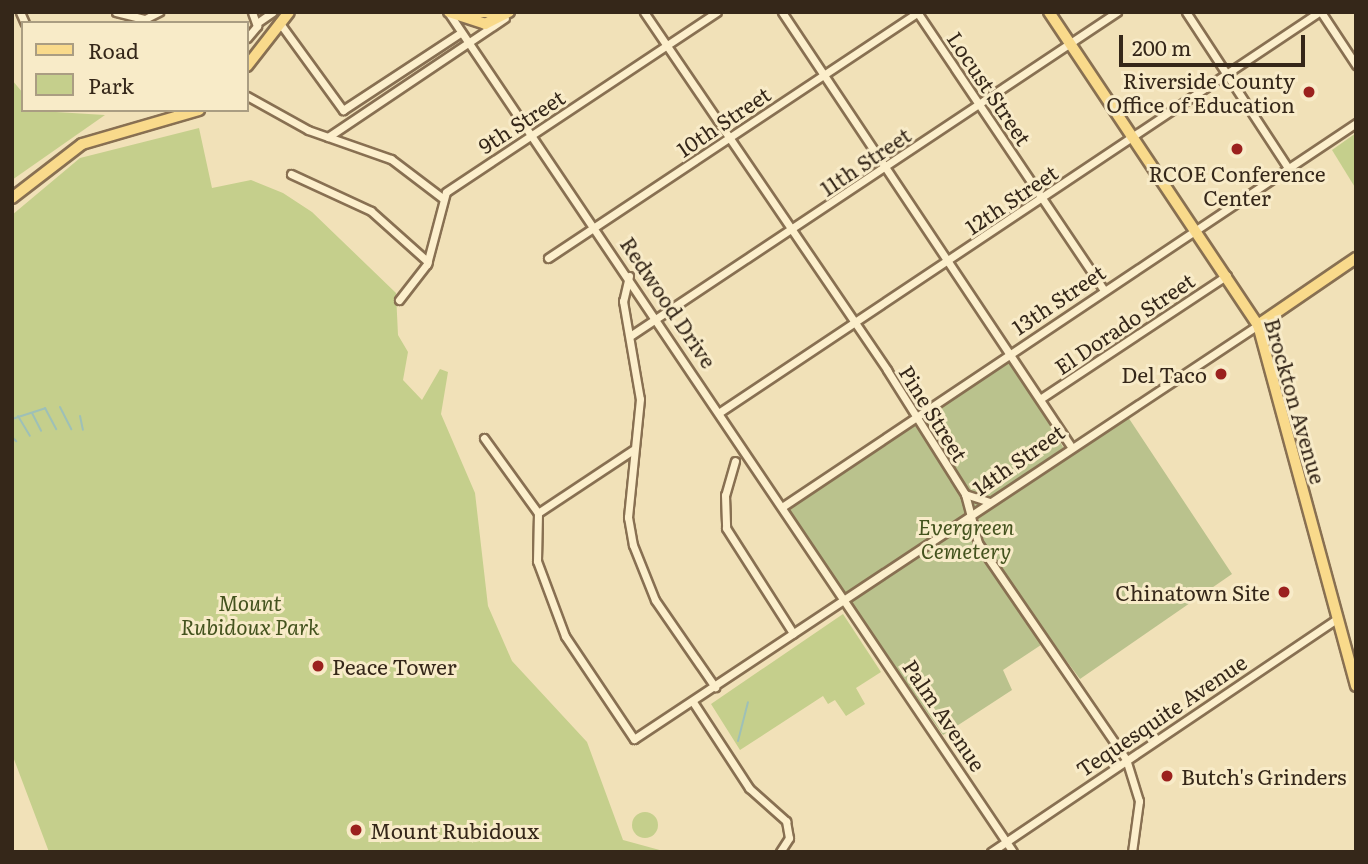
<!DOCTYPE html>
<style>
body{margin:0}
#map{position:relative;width:1368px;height:864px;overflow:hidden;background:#f1e1b8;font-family:Literata,serif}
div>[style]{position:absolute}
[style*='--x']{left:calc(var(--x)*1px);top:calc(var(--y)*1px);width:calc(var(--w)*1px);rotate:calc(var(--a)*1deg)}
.green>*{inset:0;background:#c5cf8c}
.round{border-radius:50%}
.cemetery>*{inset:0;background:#bac28d}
.stream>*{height:2px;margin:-1px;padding:0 1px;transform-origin:1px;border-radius:1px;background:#9ec0b7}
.roads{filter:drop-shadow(2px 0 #887052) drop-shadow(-2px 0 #887052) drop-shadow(0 2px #887052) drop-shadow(0 -2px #887052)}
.minor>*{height:7px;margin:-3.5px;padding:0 3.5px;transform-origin:3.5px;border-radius:3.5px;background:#fcefcc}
.major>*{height:10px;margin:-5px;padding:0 5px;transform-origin:5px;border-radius:5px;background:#f9da8b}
.dots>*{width:19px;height:19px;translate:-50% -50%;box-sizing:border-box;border:4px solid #f8ebc8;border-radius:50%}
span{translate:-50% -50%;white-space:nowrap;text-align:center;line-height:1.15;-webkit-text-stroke:6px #f8ebc8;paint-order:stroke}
.poi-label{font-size:21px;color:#352719}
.right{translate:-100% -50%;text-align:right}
.left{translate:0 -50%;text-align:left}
.street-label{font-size:21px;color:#352719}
.park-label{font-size:21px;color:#44531e;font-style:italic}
.frame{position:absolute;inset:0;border:14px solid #352719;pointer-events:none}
.legend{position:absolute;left:21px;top:21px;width:228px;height:91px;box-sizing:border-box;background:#f8ebc8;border:2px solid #aa9d82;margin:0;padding:9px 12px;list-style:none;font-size:21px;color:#352719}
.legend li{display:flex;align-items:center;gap:14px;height:35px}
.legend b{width:35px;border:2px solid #aa9d82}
.scale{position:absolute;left:1119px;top:35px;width:186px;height:32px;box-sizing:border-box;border:4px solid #352719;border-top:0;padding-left:9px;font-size:21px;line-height:24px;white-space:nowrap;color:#352719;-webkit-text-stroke:5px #f8ebc8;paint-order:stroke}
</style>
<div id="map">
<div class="green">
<i style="clip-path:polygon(12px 80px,23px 93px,23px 110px,105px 115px,12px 180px)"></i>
<i style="clip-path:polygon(199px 128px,212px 188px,251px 180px,283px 193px,312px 212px,396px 293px,398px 335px,408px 352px,403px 380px,422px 400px,440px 369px,448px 372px,441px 414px,475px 493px,488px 606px,512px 661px,587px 742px,623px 840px,667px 852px,49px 852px,12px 754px,12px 215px,80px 158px)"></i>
<i style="clip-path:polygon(1356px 133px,1356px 189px,1332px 150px)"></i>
<i style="clip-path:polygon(843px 614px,881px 672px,856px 688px,865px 704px,846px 716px,835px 700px,828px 704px,823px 696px,740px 750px,711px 704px)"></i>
<i class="round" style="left:632px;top:812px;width:26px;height:26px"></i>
</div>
<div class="cemetery">
<i style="clip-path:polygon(1008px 352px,1067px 454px,1128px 417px,1232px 574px,1080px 679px,1050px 639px,1003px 670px,1012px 690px,943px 735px,781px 504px)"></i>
</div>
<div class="stream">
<i style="--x:60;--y:407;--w:25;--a:63"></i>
<i style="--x:32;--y:413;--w:20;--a:63"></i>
<i style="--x:18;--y:416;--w:23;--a:59"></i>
<i style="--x:80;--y:416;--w:14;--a:78"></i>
<i style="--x:12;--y:419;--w:35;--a:-18"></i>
<i style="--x:45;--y:408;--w:24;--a:62"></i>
<i style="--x:12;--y:437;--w:6;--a:45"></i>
<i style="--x:738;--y:741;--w:40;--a:-75.6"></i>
</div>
<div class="roads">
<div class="minor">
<i style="--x:20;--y:12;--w:12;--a:66"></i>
<i style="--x:116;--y:12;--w:30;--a:14"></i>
<i style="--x:145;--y:19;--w:16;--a:-27"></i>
<i style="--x:448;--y:12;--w:1012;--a:56.07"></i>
<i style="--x:644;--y:12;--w:433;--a:55.8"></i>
<i style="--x:887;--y:370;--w:146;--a:57.8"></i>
<i style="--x:965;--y:494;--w:51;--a:75.1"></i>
<i style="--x:978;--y:543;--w:262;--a:55.6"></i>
<i style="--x:1126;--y:759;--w:44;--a:72.8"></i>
<i style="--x:1139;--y:801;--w:51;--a:97.8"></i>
<i style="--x:782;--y:12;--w:520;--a:56.37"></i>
<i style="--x:917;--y:12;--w:334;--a:56.1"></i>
<i style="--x:1186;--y:12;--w:186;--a:56.8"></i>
<i style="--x:1321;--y:12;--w:64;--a:56.6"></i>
<i style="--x:279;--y:22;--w:109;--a:54"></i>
<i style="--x:343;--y:110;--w:140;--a:-33.3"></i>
<i style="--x:257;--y:23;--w:19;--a:-35"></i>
<i style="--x:247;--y:38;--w:16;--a:-50"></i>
<i style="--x:257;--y:26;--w:15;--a:-110"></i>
<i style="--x:247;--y:96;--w:70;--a:29.1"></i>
<i style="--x:308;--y:130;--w:88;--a:19.3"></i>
<i style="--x:391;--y:159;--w:63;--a:37.2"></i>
<i style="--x:328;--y:137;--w:213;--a:-33.9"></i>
<i style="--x:291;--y:174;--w:88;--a:24.8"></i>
<i style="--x:371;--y:211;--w:76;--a:41.8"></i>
<i style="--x:548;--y:258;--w:444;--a:-33.6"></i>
<i style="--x:629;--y:276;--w:26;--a:103"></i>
<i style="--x:623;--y:301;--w:99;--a:80.2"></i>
<i style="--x:640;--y:399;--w:119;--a:95.8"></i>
<i style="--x:628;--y:517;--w:28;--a:80"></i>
<i style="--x:633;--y:545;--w:59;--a:68.2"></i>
<i style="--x:655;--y:600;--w:106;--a:55.4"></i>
<i style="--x:399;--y:300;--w:46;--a:-52.1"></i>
<i style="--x:427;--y:264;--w:74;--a:-75.2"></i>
<i style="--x:446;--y:192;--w:325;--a:-33.6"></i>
<i style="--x:630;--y:336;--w:585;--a:-33.64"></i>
<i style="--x:1040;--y:399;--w:224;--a:-33.5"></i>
<i style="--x:720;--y:412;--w:720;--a:-33.73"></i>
<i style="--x:484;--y:438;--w:92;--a:54.2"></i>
<i style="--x:538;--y:513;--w:48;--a:91.2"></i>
<i style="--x:537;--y:561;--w:80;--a:69.5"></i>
<i style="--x:565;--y:636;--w:124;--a:56.2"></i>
<i style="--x:634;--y:739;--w:749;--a:-33.56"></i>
<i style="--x:735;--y:461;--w:35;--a:106"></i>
<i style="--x:725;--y:495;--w:33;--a:88"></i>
<i style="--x:726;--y:528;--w:125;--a:57.5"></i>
<i style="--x:965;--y:494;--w:26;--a:18"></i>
<i style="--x:782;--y:507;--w:691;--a:-33.78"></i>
<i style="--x:538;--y:513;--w:114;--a:-33.6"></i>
<i style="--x:693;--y:702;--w:103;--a:56.9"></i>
<i style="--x:749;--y:788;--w:50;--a:41.7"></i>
<i style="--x:786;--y:821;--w:17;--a:80"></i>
<i style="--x:789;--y:838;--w:17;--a:123"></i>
<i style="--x:991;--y:852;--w:417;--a:-34"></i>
</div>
<div class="major">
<i style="--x:449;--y:12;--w:38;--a:18"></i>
<i style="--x:485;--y:24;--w:27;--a:-27"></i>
<i style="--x:468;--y:12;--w:27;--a:0"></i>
<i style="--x:1049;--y:12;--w:376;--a:56.3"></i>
<i style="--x:1258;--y:325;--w:374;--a:74.8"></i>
<i style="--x:247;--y:66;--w:68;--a:-52.1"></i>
<i style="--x:12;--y:198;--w:88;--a:-37.6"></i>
<i style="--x:82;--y:144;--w:122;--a:-16.2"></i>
<i style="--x:1258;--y:325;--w:119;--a:-34.4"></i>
</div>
</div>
<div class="dots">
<i style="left:1309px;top:92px;background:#9b211e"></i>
<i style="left:1237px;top:149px;background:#9b211e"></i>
<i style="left:1221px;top:374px;background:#9b211e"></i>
<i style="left:1284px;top:592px;background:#9b211e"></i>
<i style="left:318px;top:666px;background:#9b211e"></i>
<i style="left:1167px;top:776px;background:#9b211e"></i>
<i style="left:356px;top:830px;background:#9b211e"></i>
</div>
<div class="poi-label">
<span class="right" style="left:1295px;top:92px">Riverside County<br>Office of Education</span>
<span style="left:1237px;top:185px">RCOE Conference<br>Center</span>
<span class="right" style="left:1207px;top:374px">Del Taco</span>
<span class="right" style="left:1270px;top:592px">Chinatown Site</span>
<span class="left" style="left:332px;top:666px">Peace Tower</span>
<span class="left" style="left:1181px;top:776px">Butch's Grinders</span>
<span class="left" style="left:370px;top:830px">Mount Rubidoux</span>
</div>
<div class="street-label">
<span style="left:990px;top:88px;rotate:56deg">Locust Street</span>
<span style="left:521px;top:121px;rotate:-33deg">9th Street</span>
<span style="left:723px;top:121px;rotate:-34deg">10th Street</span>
<span style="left:865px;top:161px;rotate:-34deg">11th Street</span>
<span style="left:1011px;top:199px;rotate:-34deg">12th Street</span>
<span style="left:1058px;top:299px;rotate:-34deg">13th Street</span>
<span style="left:669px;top:302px;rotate:56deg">Redwood Drive</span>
<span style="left:1124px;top:323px;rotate:-34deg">El Dorado Street</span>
<span style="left:1296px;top:401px;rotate:74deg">Brockton Avenue</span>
<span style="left:934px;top:413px;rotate:58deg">Pine Street</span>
<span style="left:1018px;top:459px;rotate:-35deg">14th Street</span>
<span style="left:945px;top:715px;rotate:56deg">Palm Avenue</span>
<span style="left:1161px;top:715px;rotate:-34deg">Tequesquite Avenue</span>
</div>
<div class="park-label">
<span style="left:966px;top:538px">Evergreen<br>Cemetery</span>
<span style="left:250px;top:614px">Mount<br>Rubidoux Park</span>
</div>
<div class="frame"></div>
<ul class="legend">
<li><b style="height:9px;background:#f9da8b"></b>Road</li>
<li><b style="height:19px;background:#c5cf8c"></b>Park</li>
</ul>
<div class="scale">200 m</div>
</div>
